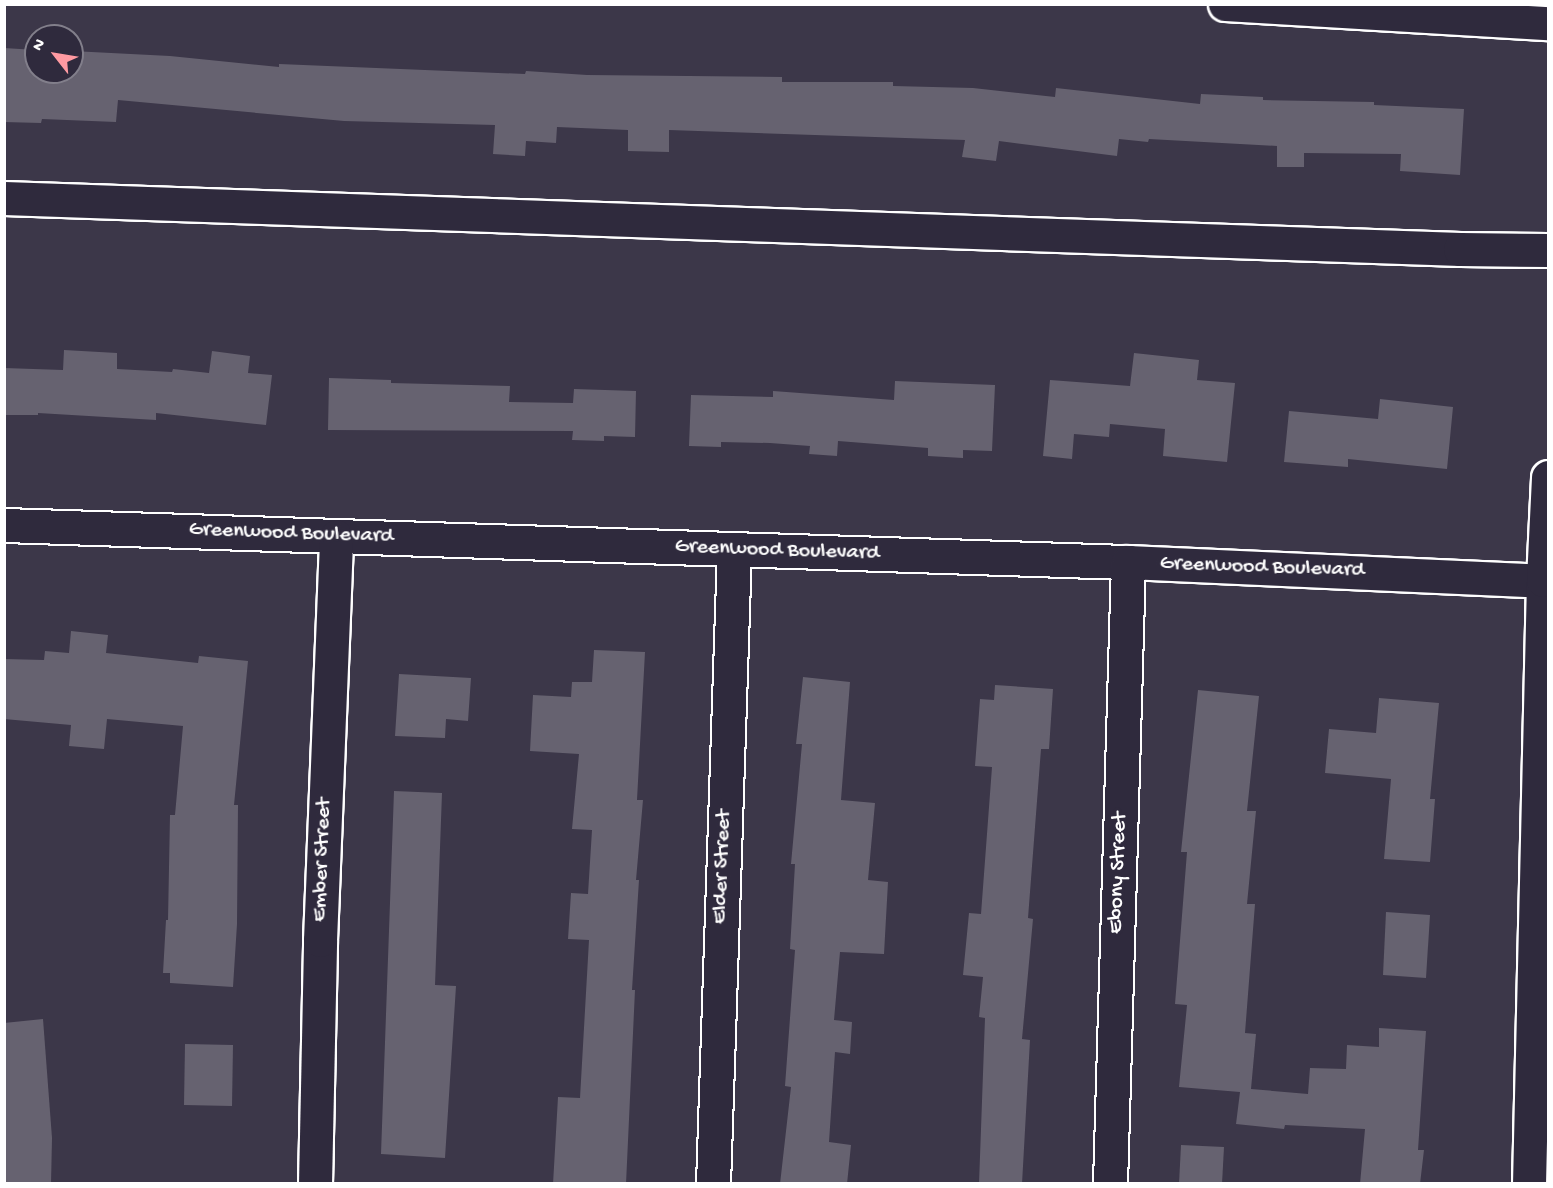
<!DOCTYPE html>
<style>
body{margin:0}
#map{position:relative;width:1553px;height:1188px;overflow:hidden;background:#3c3749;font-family:"Gochi Hand",sans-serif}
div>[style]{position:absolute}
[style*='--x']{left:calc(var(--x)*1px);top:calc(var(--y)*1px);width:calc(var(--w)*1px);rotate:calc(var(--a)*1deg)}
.building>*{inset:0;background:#666270}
.roads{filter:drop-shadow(2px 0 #fff) drop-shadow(-2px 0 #fff) drop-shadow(0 2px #fff) drop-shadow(0 -2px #fff)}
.minor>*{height:33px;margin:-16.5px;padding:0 16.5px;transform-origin:16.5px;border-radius:16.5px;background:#2f2a3d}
span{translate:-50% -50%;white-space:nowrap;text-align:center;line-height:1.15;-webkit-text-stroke:6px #2f2a3d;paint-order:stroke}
.street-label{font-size:22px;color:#fff}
.frame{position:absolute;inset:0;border:6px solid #fff;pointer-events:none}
.north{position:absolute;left:24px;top:24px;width:60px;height:60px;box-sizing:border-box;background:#2f2a3d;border:2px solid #827f8b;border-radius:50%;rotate:301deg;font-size:16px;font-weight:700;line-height:24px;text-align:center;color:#fff}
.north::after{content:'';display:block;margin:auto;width:21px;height:27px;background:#ff9aa2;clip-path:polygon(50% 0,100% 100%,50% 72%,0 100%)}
</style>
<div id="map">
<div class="building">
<i style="clip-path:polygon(4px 48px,36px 50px,36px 72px,72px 72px,72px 51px,170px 56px,279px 67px,279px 64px,525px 74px,526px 71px,587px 75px,782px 77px,782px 82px,893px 82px,893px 86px,973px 88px,1055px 97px,1056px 88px,1200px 104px,1201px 94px,1263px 97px,1263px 100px,1374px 102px,1374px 105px,1464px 109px,1460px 175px,1400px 171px,1401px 154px,1304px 153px,1304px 167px,1277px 167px,1277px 146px,1149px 139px,1148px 142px,1119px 139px,1117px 156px,999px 141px,996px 161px,962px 157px,965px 140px,669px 130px,669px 152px,628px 151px,628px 130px,557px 127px,556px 143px,526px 141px,525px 156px,493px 154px,495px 125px,344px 121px,118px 100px,116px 122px,42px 119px,41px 123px,4px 122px)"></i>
<i style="clip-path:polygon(64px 350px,117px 353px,117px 369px,172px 372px,173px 369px,209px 373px,212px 351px,250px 356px,248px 373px,272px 375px,266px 425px,156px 413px,156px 420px,38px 413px,38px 415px,4px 415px,4px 368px,63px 370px)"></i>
<i style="clip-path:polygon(1134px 353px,1199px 360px,1197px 380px,1235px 383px,1227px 462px,1163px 456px,1165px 429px,1110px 424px,1109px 437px,1074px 434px,1072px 459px,1043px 456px,1050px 380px,1130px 386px)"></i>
<i style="clip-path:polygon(329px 378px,391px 380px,391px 383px,510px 386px,509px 402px,573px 403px,574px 389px,636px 391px,635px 437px,604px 436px,604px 441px,572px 440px,573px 431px,328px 430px)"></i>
<i style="clip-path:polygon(895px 381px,995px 385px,992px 451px,963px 450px,963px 458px,928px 456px,928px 448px,838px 441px,837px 456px,809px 454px,810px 446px,770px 443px,721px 442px,721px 447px,689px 446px,691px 395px,773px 397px,773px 391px,894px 400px)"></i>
<i style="clip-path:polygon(1380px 399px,1453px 407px,1447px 469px,1348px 459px,1348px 467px,1284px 462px,1289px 411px,1378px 419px)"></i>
<i style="clip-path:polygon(71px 631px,108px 635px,106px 653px,198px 663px,199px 656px,248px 661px,234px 805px,238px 805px,237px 924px,233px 987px,170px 983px,170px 973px,163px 973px,166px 920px,168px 920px,170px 815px,175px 815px,183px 726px,107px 719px,104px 749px,69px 746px,71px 725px,4px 719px,4px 659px,44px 660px,45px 651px,69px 653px)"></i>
<i style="clip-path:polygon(594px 650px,645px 652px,637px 800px,643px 800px,636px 880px,639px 880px,632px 990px,635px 990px,626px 1184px,553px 1184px,558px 1097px,580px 1098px,589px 940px,568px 939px,571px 893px,588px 894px,592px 830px,572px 829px,579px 754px,530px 751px,533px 695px,571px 697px,572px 682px,592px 682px)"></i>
<i style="clip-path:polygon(399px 674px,471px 678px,468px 721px,446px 719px,445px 738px,395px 736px)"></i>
<i style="clip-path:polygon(803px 677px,850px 682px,841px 800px,875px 803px,868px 880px,888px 882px,884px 954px,840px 952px,834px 1020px,852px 1022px,850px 1054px,835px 1052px,829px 1142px,851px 1145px,847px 1184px,780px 1184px,791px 1087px,785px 1086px,795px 950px,790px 949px,795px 864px,791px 864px,802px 744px,796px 744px)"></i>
<i style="clip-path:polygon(995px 685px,1053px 689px,1049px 749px,1041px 749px,1028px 918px,1033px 919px,1022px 1039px,1030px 1040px,1022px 1184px,979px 1184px,985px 1018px,979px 1017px,983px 977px,963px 975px,969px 913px,981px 914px,992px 767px,975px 766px,980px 699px,994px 700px)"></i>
<i style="clip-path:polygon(1198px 690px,1259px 696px,1247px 811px,1256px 811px,1247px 904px,1255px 904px,1245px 1033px,1256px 1034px,1251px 1089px,1308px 1094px,1310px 1068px,1346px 1069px,1347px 1045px,1379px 1047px,1379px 1028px,1426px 1031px,1418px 1150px,1424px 1150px,1420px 1184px,1360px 1184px,1365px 1129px,1285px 1125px,1284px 1129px,1236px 1124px,1240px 1092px,1179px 1087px,1187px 1005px,1175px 1004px,1187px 852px,1181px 852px)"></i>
<i style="clip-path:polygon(1379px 698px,1439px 703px,1430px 799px,1435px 799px,1430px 862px,1384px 859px,1391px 779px,1325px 773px,1329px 729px,1376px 733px)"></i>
<i style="clip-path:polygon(394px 791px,442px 793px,435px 985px,456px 986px,445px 1158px,381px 1154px)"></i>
<i style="clip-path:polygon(1386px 912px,1430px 915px,1426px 978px,1383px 975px)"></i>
<i style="clip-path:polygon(43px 1019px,52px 1138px,51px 1184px,4px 1184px,4px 1023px)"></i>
<i style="clip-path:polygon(185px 1044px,233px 1045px,232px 1106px,184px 1105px)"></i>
<i style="clip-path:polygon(1181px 1145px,1224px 1147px,1222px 1184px,1179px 1184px)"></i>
</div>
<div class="roads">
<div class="minor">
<i style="--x:1225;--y:4;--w:324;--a:3.4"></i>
<i style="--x:4;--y:198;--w:1457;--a:2.01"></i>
<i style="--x:1460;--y:249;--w:88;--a:0.7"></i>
<i style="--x:4;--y:525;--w:1125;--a:1.89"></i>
<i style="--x:1128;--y:562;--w:420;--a:2.6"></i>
<i style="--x:315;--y:1184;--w:244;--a:-88.8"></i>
<i style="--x:320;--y:940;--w:404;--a:-87.7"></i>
<i style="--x:713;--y:1184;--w:634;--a:-88.1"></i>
<i style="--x:1110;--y:1184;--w:622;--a:-88.34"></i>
<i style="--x:1529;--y:1184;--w:604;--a:-88.67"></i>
<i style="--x:1543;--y:580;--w:103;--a:-87.2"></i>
</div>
</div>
<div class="street-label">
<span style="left:291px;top:534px;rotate:2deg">Greenwood Boulevard</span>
<span style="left:777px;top:551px;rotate:2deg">Greenwood Boulevard</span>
<span style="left:1262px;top:568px;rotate:2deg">Greenwood Boulevard</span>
<span style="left:323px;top:860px;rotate:-88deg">Ember Street</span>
<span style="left:723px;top:867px;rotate:-88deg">Elder Street</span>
<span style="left:1119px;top:873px;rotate:-88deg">Ebony Street</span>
</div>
<div class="frame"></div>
<div class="north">N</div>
</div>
